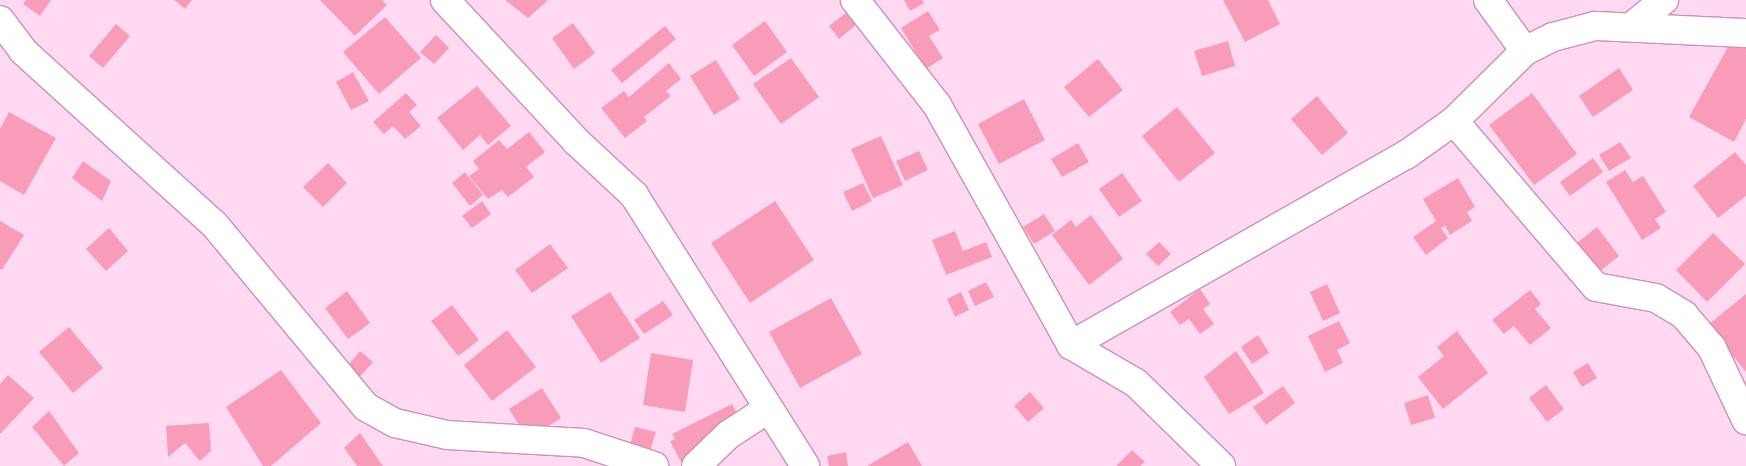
<!DOCTYPE html>
<style>
body{margin:0}
#map{position:relative;width:1746px;height:466px;overflow:hidden;background:#ffd9f1;font-family:"Asap Condensed",sans-serif}
div>[style]{position:absolute}
[style*='--x']{left:calc(var(--x)*1px);top:calc(var(--y)*1px);width:calc(var(--w)*1px);rotate:calc(var(--a)*1deg)}
.building>*{inset:0;background:#f99cb9}
.roads{filter:drop-shadow(1px 0 #cc91b8) drop-shadow(-1px 0 #cc91b8) drop-shadow(0 1px #cc91b8) drop-shadow(0 -1px #cc91b8)}
.minor>*{height:28px;margin:-14px;padding:0 14px;transform-origin:14px;border-radius:14px;background:#fff}
span{translate:-50% -50%;white-space:nowrap;text-align:center;line-height:1.15;-webkit-text-stroke:4px #ffd9f1;paint-order:stroke}
</style>
<div id="map">
<div class="building">
<i style="clip-path:polygon(26px 0,51px 0,40px 16px,23px 4px)"></i>
<i style="clip-path:polygon(174px 0,192px 0,185px 9px)"></i>
<i style="clip-path:polygon(320px 0,382px 0,387px 5px,355px 36px)"></i>
<i style="clip-path:polygon(505px 0,548px 0,528px 18px)"></i>
<i style="clip-path:polygon(904px 0,922px 0,924px 3px,910px 11px)"></i>
<i style="clip-path:polygon(1223px 0,1268px 0,1280px 24px,1245px 42px)"></i>
<i style="clip-path:polygon(928px 11px,940px 30px,929px 36px,943px 58px,926px 69px,901px 28px)"></i>
<i style="clip-path:polygon(847px 12px,856px 25px,839px 39px,829px 26px)"></i>
<i style="clip-path:polygon(385px 17px,421px 58px,379px 94px,343px 52px)"></i>
<i style="clip-path:polygon(765px 21px,787px 52px,754px 76px,732px 45px)"></i>
<i style="clip-path:polygon(573px 23px,595px 53px,574px 69px,552px 38px)"></i>
<i style="clip-path:polygon(116px 24px,130px 36px,103px 68px,89px 56px)"></i>
<i style="clip-path:polygon(665px 26px,676px 39px,622px 83px,611px 70px)"></i>
<i style="clip-path:polygon(436px 35px,449px 48px,434px 64px,420px 52px)"></i>
<i style="clip-path:polygon(1734px 36px,1746px 42px,1746px 119px,1734px 142px,1689px 117px)"></i>
<i style="clip-path:polygon(1228px 41px,1235px 66px,1202px 76px,1194px 51px)"></i>
<i style="clip-path:polygon(791px 58px,819px 97px,781px 124px,753px 84px)"></i>
<i style="clip-path:polygon(1098px 59px,1123px 90px,1089px 117px,1064px 87px)"></i>
<i style="clip-path:polygon(716px 60px,740px 99px,714px 115px,690px 76px)"></i>
<i style="clip-path:polygon(669px 63px,681px 79px,666px 91px,671px 96px,644px 117px,647px 121px,625px 138px,601px 108px,624px 91px,629px 97px)"></i>
<i style="clip-path:polygon(1619px 68px,1633px 90px,1593px 117px,1579px 96px)"></i>
<i style="clip-path:polygon(353px 72px,369px 101px,351px 110px,336px 82px)"></i>
<i style="clip-path:polygon(477px 86px,511px 126px,488px 145px,480px 135px,463px 150px,437px 118px)"></i>
<i style="clip-path:polygon(406px 93px,417px 105px,409px 112px,421px 126px,405px 139px,393px 126px,384px 134px,373px 122px)"></i>
<i style="clip-path:polygon(1532px 93px,1577px 154px,1534px 185px,1489px 125px)"></i>
<i style="clip-path:polygon(1317px 96px,1348px 133px,1322px 155px,1291px 119px)"></i>
<i style="clip-path:polygon(1024px 99px,1045px 140px,999px 164px,978px 124px)"></i>
<i style="clip-path:polygon(1177px 107px,1215px 153px,1179px 182px,1142px 136px)"></i>
<i style="clip-path:polygon(9px 112px,56px 138px,24px 195px,0 181px,0 129px)"></i>
<i style="clip-path:polygon(529px 132px,545px 152px,526px 167px,534px 177px,508px 197px,502px 190px,488px 199px,469px 176px,479px 169px,473px 161px,499px 140px,507px 149px)"></i>
<i style="clip-path:polygon(881px 136px,903px 185px,873px 198px,851px 149px)"></i>
<i style="clip-path:polygon(1620px 142px,1631px 158px,1609px 171px,1599px 155px)"></i>
<i style="clip-path:polygon(1078px 143px,1089px 162px,1062px 177px,1051px 159px)"></i>
<i style="clip-path:polygon(919px 151px,928px 170px,905px 181px,896px 161px)"></i>
<i style="clip-path:polygon(1735px 152px,1746px 165px,1746px 196px,1718px 218px,1693px 186px)"></i>
<i style="clip-path:polygon(1593px 158px,1603px 172px,1570px 196px,1560px 182px)"></i>
<i style="clip-path:polygon(83px 161px,111px 181px,102px 201px,72px 178px)"></i>
<i style="clip-path:polygon(328px 163px,347px 183px,323px 207px,303px 187px)"></i>
<i style="clip-path:polygon(1625px 170px,1633px 182px,1643px 176px,1666px 212px,1655px 219px,1661px 228px,1642px 240px,1606px 182px)"></i>
<i style="clip-path:polygon(465px 172px,483px 195px,470px 206px,452px 183px)"></i>
<i style="clip-path:polygon(1122px 173px,1142px 201px,1119px 217px,1099px 189px)"></i>
<i style="clip-path:polygon(1458px 178px,1475px 207px,1467px 212px,1472px 221px,1450px 235px,1445px 226px,1441px 228px,1448px 238px,1426px 255px,1413px 237px,1436px 221px,1423px 199px)"></i>
<i style="clip-path:polygon(863px 183px,872px 201px,852px 211px,843px 192px)"></i>
<i style="clip-path:polygon(482px 201px,491px 214px,472px 228px,462px 216px)"></i>
<i style="clip-path:polygon(775px 201px,814px 260px,750px 303px,711px 243px)"></i>
<i style="clip-path:polygon(1044px 214px,1055px 231px,1034px 244px,1023px 227px)"></i>
<i style="clip-path:polygon(1091px 215px,1123px 259px,1089px 285px,1052px 235px,1071px 220px,1076px 227px)"></i>
<i style="clip-path:polygon(0 221px,24px 235px,2px 270px,0 269px)"></i>
<i style="clip-path:polygon(1597px 227px,1619px 256px,1595px 275px,1573px 246px)"></i>
<i style="clip-path:polygon(109px 228px,128px 251px,106px 271px,86px 249px)"></i>
<i style="clip-path:polygon(955px 231px,963px 251px,986px 242px,992px 257px,946px 275px,932px 240px)"></i>
<i style="clip-path:polygon(1713px 233px,1745px 264px,1707px 302px,1676px 270px)"></i>
<i style="clip-path:polygon(1159px 242px,1171px 254px,1158px 266px,1146px 254px)"></i>
<i style="clip-path:polygon(550px 244px,568px 268px,532px 293px,515px 270px)"></i>
<i style="clip-path:polygon(986px 282px,994px 297px,975px 306px,968px 291px)"></i>
<i style="clip-path:polygon(1327px 284px,1340px 313px,1323px 321px,1310px 292px)"></i>
<i style="clip-path:polygon(1200px 289px,1210px 304px,1203px 309px,1214px 324px,1200px 334px,1189px 319px,1180px 325px,1170px 312px)"></i>
<i style="clip-path:polygon(1530px 290px,1541px 304px,1535px 309px,1551px 328px,1530px 345px,1514px 326px,1504px 334px,1492px 320px)"></i>
<i style="clip-path:polygon(347px 291px,370px 323px,348px 339px,325px 308px)"></i>
<i style="clip-path:polygon(610px 292px,640px 338px,601px 363px,571px 316px)"></i>
<i style="clip-path:polygon(961px 292px,969px 310px,955px 317px,947px 299px)"></i>
<i style="clip-path:polygon(1746px 294px,1746px 372px,1708px 325px)"></i>
<i style="clip-path:polygon(831px 298px,862px 354px,800px 388px,769px 332px)"></i>
<i style="clip-path:polygon(663px 301px,673px 315px,644px 334px,634px 320px)"></i>
<i style="clip-path:polygon(452px 305px,479px 340px,458px 356px,431px 321px)"></i>
<i style="clip-path:polygon(1339px 321px,1350px 343px,1337px 350px,1343px 363px,1325px 372px,1308px 336px)"></i>
<i style="clip-path:polygon(69px 327px,103px 368px,73px 393px,39px 352px)"></i>
<i style="clip-path:polygon(507px 330px,536px 367px,492px 401px,464px 365px)"></i>
<i style="clip-path:polygon(1457px 331px,1488px 373px,1443px 409px,1418px 377px,1444px 356px,1437px 347px)"></i>
<i style="clip-path:polygon(1258px 335px,1269px 353px,1252px 364px,1241px 347px)"></i>
<i style="clip-path:polygon(360px 351px,373px 362px,355px 382px,343px 371px)"></i>
<i style="clip-path:polygon(1236px 351px,1264px 393px,1229px 414px,1204px 377px)"></i>
<i style="clip-path:polygon(651px 353px,693px 360px,685px 412px,643px 405px)"></i>
<i style="clip-path:polygon(1588px 363px,1597px 378px,1582px 387px,1573px 372px)"></i>
<i style="clip-path:polygon(281px 370px,321px 423px,271px 466px,263px 466px,226px 407px)"></i>
<i style="clip-path:polygon(8px 375px,34px 398px,0 434px,0 384px)"></i>
<i style="clip-path:polygon(1546px 385px,1564px 409px,1547px 422px,1529px 398px)"></i>
<i style="clip-path:polygon(1283px 386px,1295px 403px,1266px 425px,1253px 407px)"></i>
<i style="clip-path:polygon(542px 388px,561px 418px,528px 439px,509px 409px)"></i>
<i style="clip-path:polygon(1030px 392px,1044px 408px,1028px 422px,1014px 406px)"></i>
<i style="clip-path:polygon(1428px 395px,1435px 418px,1411px 425px,1404px 403px)"></i>
<i style="clip-path:polygon(732px 404px,741px 422px,694px 446px,698px 454px,681px 462px,670px 441px,675px 439px,672px 434px)"></i>
<i style="clip-path:polygon(49px 411px,79px 453px,64px 466px,32px 427px)"></i>
<i style="clip-path:polygon(209px 423px,211px 451px,200px 461px,185px 443px,168px 457px,166px 426px)"></i>
<i style="clip-path:polygon(635px 427px,656px 432px,650px 451px,630px 445px)"></i>
<i style="clip-path:polygon(360px 433px,383px 466px,357px 466px,344px 448px)"></i>
<i style="clip-path:polygon(908px 442px,922px 466px,867px 466px)"></i>
<i style="clip-path:polygon(1132px 450px,1145px 462px,1140px 466px,1116px 466px)"></i>
<i style="clip-path:polygon(846px 452px,848px 466px,829px 466px,827px 456px)"></i>
</div>
<div class="roads">
<div class="minor">
<i style="--x:445;--y:0;--w:194;--a:47.1"></i>
<i style="--x:577;--y:142;--w:78;--a:42.9"></i>
<i style="--x:634;--y:195;--w:320;--a:57.7"></i>
<i style="--x:855;--y:0;--w:133;--a:52"></i>
<i style="--x:937;--y:105;--w:275;--a:60.8"></i>
<i style="--x:1071;--y:345;--w:75;--a:30.3"></i>
<i style="--x:1136;--y:383;--w:119;--a:44.3"></i>
<i style="--x:1488;--y:0;--w:63;--a:54"></i>
<i style="--x:0;--y:20;--w:39;--a:53"></i>
<i style="--x:23;--y:51;--w:258;--a:42.2"></i>
<i style="--x:214;--y:224;--w:238;--a:50.3"></i>
<i style="--x:366;--y:407;--w:33;--a:29"></i>
<i style="--x:395;--y:423;--w:53;--a:13"></i>
<i style="--x:447;--y:435;--w:137;--a:3.3"></i>
<i style="--x:584;--y:443;--w:74;--a:18.2"></i>
<i style="--x:1631;--y:27;--w:43;--a:-39.3"></i>
<i style="--x:1454;--y:121;--w:218;--a:49.5"></i>
<i style="--x:1596;--y:287;--w:61;--a:10.4"></i>
<i style="--x:1656;--y:298;--w:33;--a:31"></i>
<i style="--x:1684;--y:315;--w:43;--a:49.7"></i>
<i style="--x:1712;--y:348;--w:80;--a:64.7"></i>
<i style="--x:1071;--y:345;--w:385;--a:-29.6"></i>
<i style="--x:1406;--y:155;--w:59;--a:-35.3"></i>
<i style="--x:1454;--y:121;--w:100;--a:-44.6"></i>
<i style="--x:1525;--y:51;--w:31;--a:-27"></i>
<i style="--x:1553;--y:37;--w:43;--a:-14.7"></i>
<i style="--x:1595;--y:26;--w:151;--a:2.7"></i>
<i style="--x:696;--y:466;--w:45;--a:-44.1"></i>
<i style="--x:728;--y:435;--w:48;--a:-33"></i>
</div>
</div>
</div>
